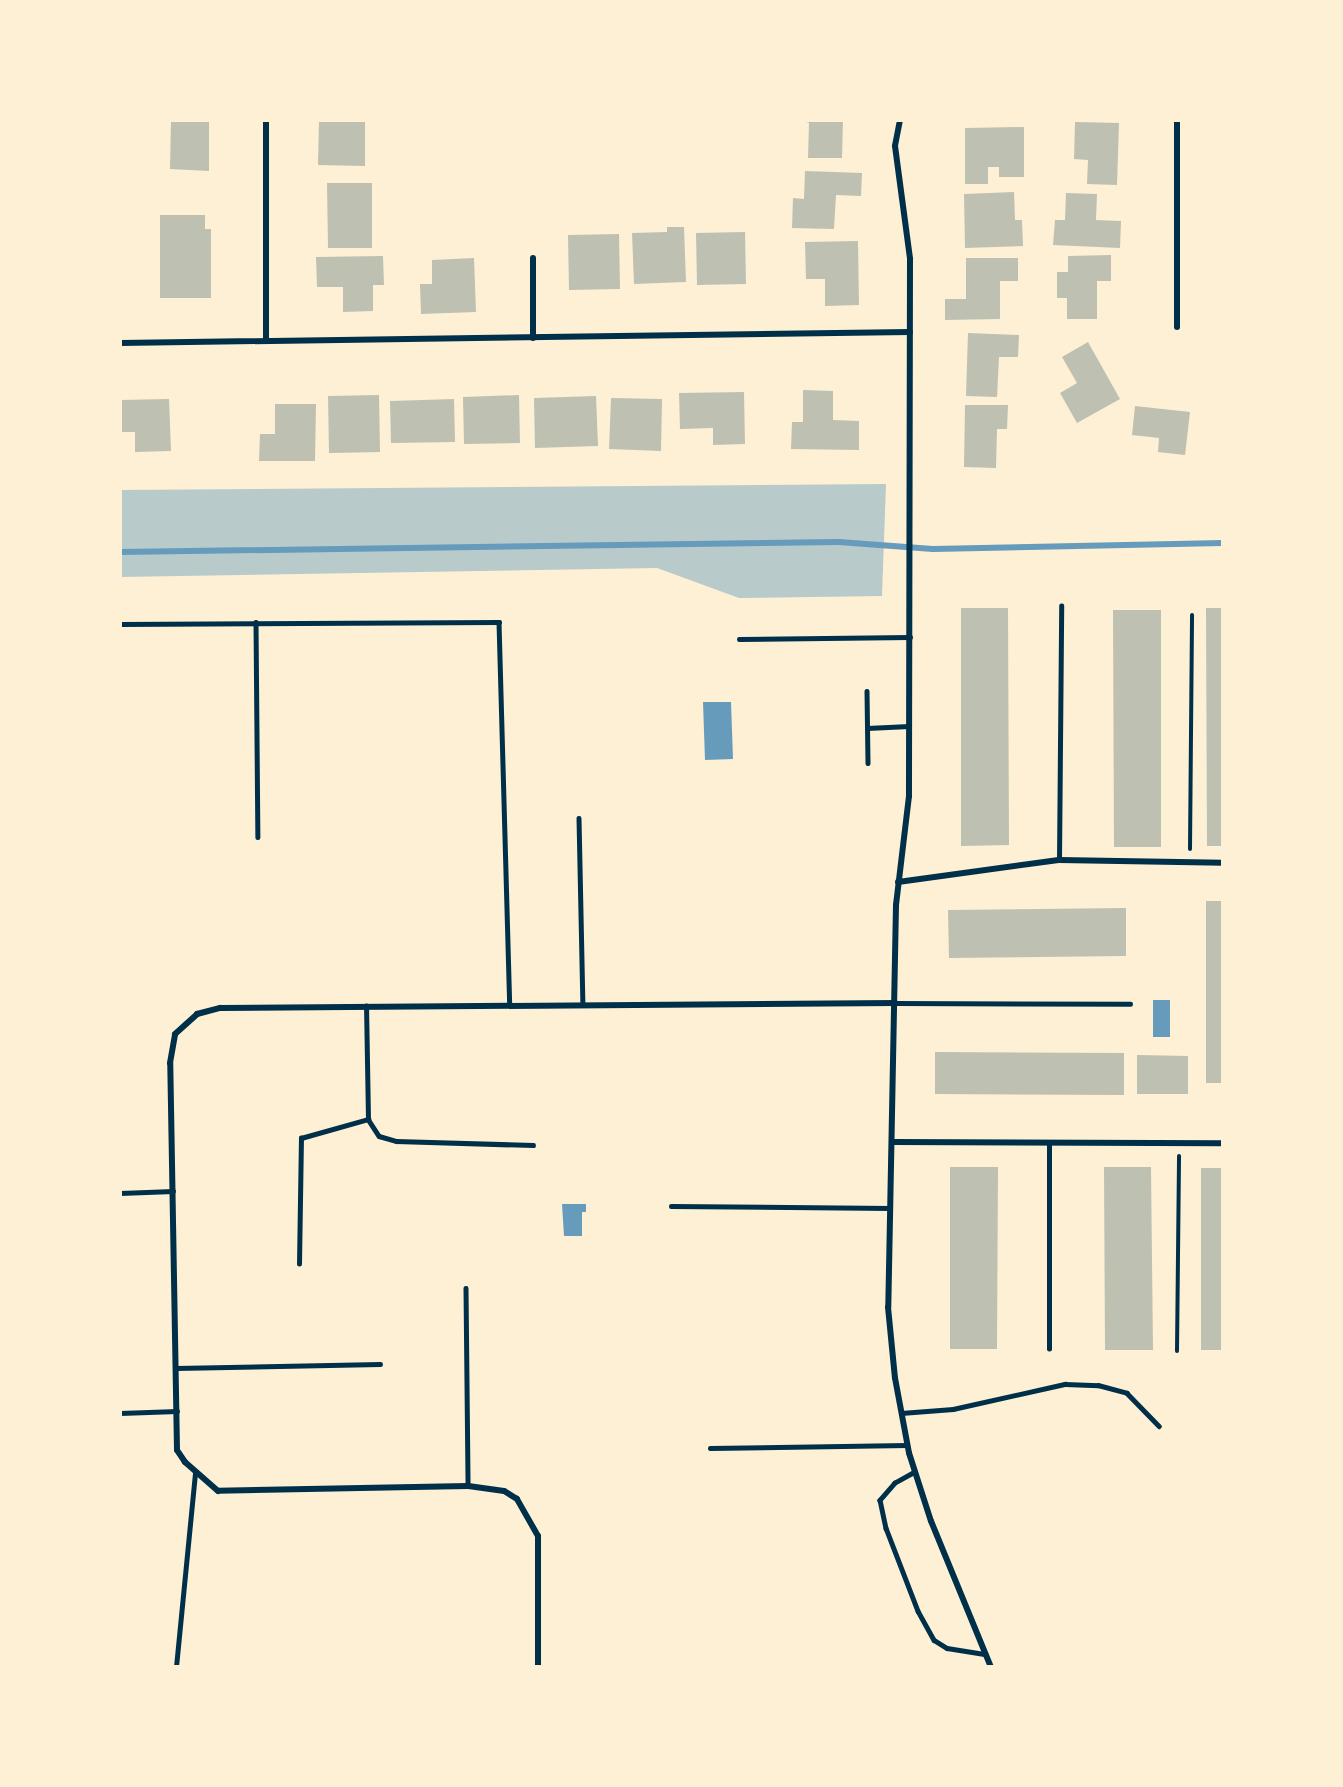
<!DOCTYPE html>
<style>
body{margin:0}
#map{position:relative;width:1343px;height:1787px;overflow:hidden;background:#fdf0d5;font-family:"Fira Sans",sans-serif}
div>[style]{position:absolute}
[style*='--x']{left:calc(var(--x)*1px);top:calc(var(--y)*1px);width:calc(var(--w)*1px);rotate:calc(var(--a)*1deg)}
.green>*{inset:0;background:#b9caca}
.water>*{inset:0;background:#669bbc}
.stream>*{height:6px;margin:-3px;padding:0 3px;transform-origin:3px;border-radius:3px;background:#669bbc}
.building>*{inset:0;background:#bec0b2}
.path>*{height:4px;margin:-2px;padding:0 2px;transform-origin:2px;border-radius:2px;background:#003049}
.service>*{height:4.5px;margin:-2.25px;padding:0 2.25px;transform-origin:2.25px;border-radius:2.25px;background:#003049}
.minor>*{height:6px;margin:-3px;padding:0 3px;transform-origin:3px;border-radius:3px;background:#003049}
span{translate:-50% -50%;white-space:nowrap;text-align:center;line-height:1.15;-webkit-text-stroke:4.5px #fdf0d5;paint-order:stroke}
.frame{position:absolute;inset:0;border:122px solid #fdf0d5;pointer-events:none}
</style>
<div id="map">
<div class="green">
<i style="clip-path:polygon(886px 484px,882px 596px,739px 598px,657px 568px,120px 577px,120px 490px)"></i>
</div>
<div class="water">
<i style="clip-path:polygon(703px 702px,731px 702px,733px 759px,705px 760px)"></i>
<i style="clip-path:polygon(1153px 1000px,1170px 1000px,1170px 1037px,1153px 1037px)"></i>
<i style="clip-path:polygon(562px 1204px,586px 1204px,586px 1212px,582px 1212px,582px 1236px,564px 1236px)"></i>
</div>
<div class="stream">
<i style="--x:120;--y:552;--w:719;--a:-0.8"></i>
<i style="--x:839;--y:542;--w:94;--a:4.3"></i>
<i style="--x:933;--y:549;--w:290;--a:-1.2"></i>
</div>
<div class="building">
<i style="clip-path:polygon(171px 120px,209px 120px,209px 171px,170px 169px)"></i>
<i style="clip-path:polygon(319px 120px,365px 120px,365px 166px,318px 165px)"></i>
<i style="clip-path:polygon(801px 120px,843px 120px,842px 158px,808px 158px,809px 123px)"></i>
<i style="clip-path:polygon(1075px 122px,1119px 123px,1117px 185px,1087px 184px,1088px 160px,1074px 159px)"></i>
<i style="clip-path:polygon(1024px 127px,1024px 177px,999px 177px,999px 167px,988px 167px,988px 184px,965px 184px,965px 128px)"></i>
<i style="clip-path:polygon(805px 171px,862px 173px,861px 196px,836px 195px,834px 229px,792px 228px,793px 198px,804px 199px)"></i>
<i style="clip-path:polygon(327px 183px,372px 183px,372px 248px,328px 248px)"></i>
<i style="clip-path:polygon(1014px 192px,1015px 220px,1022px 220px,1023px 246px,965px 248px,964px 194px)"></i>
<i style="clip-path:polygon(1066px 193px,1097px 194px,1096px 220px,1121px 221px,1120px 248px,1053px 245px,1055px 220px,1065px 220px)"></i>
<i style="clip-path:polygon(160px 215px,205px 215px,205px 229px,211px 229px,211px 298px,160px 298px)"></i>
<i style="clip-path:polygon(667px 227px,684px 227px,686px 282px,634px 284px,632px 233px,667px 232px)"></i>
<i style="clip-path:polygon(745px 232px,746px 284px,697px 285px,696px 233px)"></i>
<i style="clip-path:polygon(619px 234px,620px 289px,569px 290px,568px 235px)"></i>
<i style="clip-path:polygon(858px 241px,859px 305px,825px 306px,825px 279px,806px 279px,805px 242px)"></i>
<i style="clip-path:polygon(1111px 255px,1111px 281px,1097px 281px,1097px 319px,1067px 319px,1067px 298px,1057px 298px,1057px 272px,1068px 272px,1068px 256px)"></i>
<i style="clip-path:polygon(383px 256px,384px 285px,373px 285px,373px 311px,343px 312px,343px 287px,317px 287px,316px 257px)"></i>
<i style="clip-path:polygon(474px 258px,476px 312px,421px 314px,420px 284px,432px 284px,432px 260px)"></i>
<i style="clip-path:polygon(966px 258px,1018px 258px,1018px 281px,1000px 281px,1000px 319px,945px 320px,945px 299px,966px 299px)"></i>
<i style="clip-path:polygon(968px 333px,1019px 335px,1018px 357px,999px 357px,997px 397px,966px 396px)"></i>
<i style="clip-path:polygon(1088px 342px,1120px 399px,1077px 423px,1060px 393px,1077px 383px,1062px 357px)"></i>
<i style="clip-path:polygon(803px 390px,833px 391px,833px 420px,859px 421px,859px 450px,791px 449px,792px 422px,803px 422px)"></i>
<i style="clip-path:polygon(744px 392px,745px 444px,713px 445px,713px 428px,680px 429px,679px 393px)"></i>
<i style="clip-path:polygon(379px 395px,380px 452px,329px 453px,328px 396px)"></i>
<i style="clip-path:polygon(519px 395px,520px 443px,464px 444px,463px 397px)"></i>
<i style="clip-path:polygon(596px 396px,598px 446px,535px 448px,534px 398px)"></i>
<i style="clip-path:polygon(611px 398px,662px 399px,661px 451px,609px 449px)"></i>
<i style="clip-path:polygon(169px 399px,171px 451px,135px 452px,135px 432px,120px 432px,120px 400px)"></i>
<i style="clip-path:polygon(454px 399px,455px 442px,391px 443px,390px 401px)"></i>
<i style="clip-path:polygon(275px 404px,316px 404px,315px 461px,259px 461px,260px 434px,275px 434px)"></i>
<i style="clip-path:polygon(965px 405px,1008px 405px,1007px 429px,997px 429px,996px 468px,964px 467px)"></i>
<i style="clip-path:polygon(1135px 406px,1190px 412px,1185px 455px,1158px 452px,1159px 438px,1132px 435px)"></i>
<i style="clip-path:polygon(961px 608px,1008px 608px,1009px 845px,961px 846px)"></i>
<i style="clip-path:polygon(1206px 608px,1223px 608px,1223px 846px,1207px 846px)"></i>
<i style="clip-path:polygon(1113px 610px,1161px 610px,1161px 847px,1114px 847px)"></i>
<i style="clip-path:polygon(1206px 901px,1223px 901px,1223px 1083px,1206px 1083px)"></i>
<i style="clip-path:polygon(1126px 908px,1126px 956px,949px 958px,948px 910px)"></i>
<i style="clip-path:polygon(935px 1052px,1124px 1053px,1124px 1095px,935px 1094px)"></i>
<i style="clip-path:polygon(1137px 1055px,1188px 1056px,1188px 1094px,1137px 1094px)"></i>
<i style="clip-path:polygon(950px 1167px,998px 1167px,997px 1349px,950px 1349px)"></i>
<i style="clip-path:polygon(1104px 1167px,1151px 1167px,1153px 1350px,1105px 1350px)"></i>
<i style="clip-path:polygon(1201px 1168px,1223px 1168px,1223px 1350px,1201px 1350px)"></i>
</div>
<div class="path">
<i style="--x:1190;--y:849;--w:234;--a:-89.5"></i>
<i style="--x:1177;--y:1351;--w:195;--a:-89.4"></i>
</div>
<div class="service">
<i style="--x:256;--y:622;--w:215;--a:89.5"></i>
<i style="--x:120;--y:624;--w:379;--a:-0.3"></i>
<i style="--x:499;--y:622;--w:383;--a:88.4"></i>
<i style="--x:739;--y:639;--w:171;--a:-0.7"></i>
<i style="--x:867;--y:691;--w:72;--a:89.2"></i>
<i style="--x:867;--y:728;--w:42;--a:-2.7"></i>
<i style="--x:579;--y:818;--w:187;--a:88.8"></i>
<i style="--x:1059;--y:860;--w:254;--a:-89.5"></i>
<i style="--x:895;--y:1003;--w:235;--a:0.2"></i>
<i style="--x:368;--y:1119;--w:20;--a:57"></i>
<i style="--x:379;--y:1136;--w:18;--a:16"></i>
<i style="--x:396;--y:1141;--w:137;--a:1.7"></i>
<i style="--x:120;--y:1193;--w:53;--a:-2.2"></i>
<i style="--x:671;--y:1206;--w:219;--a:0.5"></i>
<i style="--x:299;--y:1264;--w:126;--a:-89.1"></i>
<i style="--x:301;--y:1138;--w:70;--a:-15.8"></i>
<i style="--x:368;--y:1119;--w:113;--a:-91"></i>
<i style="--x:466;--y:1288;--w:198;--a:89.4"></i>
<i style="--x:1049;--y:1349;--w:206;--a:-90"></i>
<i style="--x:176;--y:1368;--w:204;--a:-1.1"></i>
<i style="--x:120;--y:1413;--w:57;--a:-2"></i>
<i style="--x:901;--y:1413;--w:52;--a:-4.4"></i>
<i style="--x:953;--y:1409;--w:115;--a:-12.6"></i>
<i style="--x:1065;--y:1384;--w:33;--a:2"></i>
<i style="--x:1098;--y:1385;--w:30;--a:15"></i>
<i style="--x:1127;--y:1393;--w:46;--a:45.9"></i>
<i style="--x:710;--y:1448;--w:197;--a:-0.9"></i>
<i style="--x:915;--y:1472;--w:23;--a:151"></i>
<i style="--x:895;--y:1483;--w:23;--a:131"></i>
<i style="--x:880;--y:1500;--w:29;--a:78"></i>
<i style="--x:886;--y:1528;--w:89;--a:68.9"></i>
<i style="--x:918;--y:1611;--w:33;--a:61"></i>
<i style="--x:934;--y:1640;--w:15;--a:32"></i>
<i style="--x:947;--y:1648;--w:39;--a:9"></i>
<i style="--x:176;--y:1667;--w:194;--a:-84.4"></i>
</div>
<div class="minor">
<i style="--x:900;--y:120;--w:26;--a:101"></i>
<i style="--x:895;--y:146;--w:114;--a:82.4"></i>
<i style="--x:910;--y:259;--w:537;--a:90.11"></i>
<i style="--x:909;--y:796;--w:110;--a:96.8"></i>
<i style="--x:896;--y:905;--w:402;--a:91.1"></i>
<i style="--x:888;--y:1307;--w:71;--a:84.4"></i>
<i style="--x:895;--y:1378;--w:76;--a:79.4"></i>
<i style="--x:909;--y:1453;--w:71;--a:72.1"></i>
<i style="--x:931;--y:1521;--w:158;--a:67.7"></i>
<i style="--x:533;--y:258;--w:80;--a:90"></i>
<i style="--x:1177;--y:327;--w:207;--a:-90"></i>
<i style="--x:266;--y:341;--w:221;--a:-90"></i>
<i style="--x:120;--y:343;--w:790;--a:-0.8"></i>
<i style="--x:898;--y:882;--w:162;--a:-7.8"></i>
<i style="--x:1059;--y:860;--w:164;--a:1"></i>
<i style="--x:893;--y:1142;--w:330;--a:0.2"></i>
<i style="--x:538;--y:1667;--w:131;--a:-90"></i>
<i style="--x:538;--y:1536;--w:43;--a:-119.6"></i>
<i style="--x:517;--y:1499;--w:15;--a:-148"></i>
<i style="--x:504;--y:1491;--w:36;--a:-172"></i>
<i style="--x:468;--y:1486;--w:250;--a:178.9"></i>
<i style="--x:218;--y:1491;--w:44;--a:-138.7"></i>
<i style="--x:185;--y:1462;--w:14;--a:-124"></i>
<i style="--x:177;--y:1450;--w:387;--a:-91"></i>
<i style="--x:170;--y:1063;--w:29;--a:-80"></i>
<i style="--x:175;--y:1034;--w:30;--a:-42"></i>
<i style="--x:197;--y:1014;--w:24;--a:-15"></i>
<i style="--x:220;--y:1008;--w:675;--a:-0.42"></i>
</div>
<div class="frame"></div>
</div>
